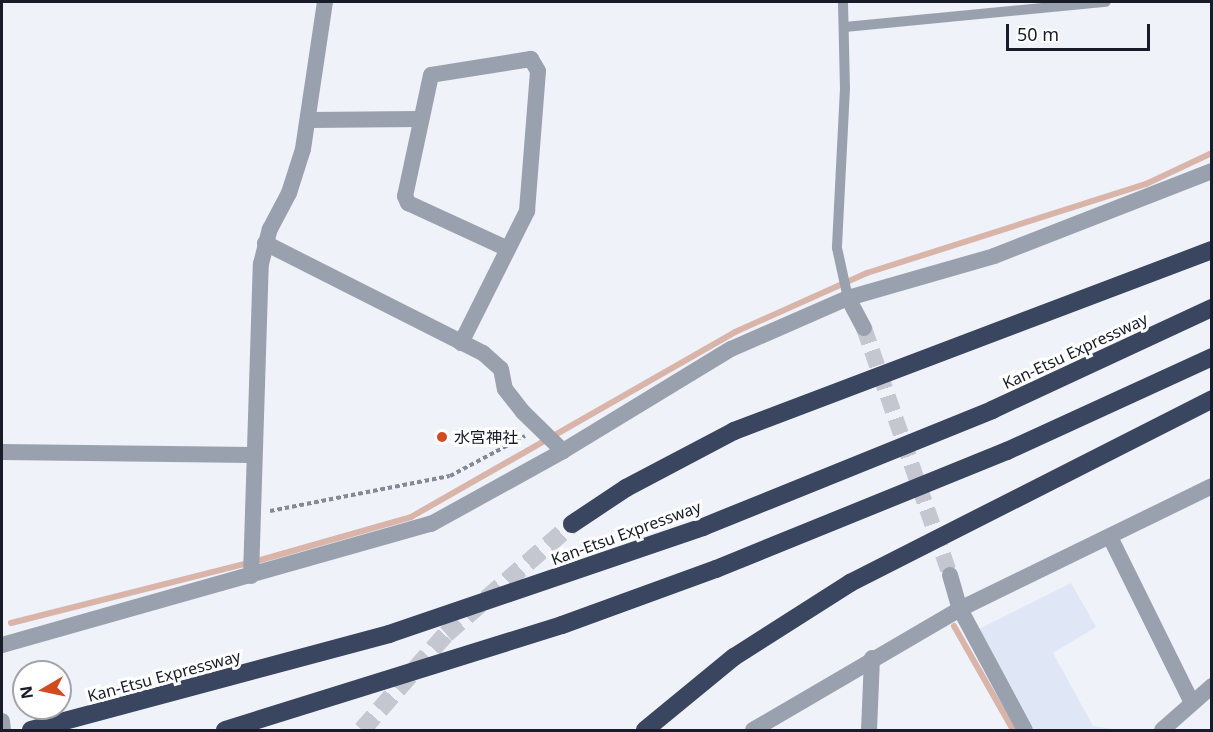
<!DOCTYPE html>
<meta charset="utf-8">
<style>
body{margin:0}
#map{position:relative;width:1213px;height:732px;overflow:hidden;background:#eff2f9;font-family:"Noto Sans","Noto Sans JP",sans-serif}
div>[style]{position:absolute}
[style*='--x']{left:calc(var(--x)*1px);top:calc(var(--y)*1px);width:calc(var(--w)*1px);rotate:calc(var(--a)*1deg)}
.built>*{inset:0;background:#dfe7f7}
.stream>*{height:6px;margin:-3px;padding:0 3px;transform-origin:3px;border-radius:3px;background:#d9b4a9}
.minor-tunnel>*{height:16px;margin-top:-8px;transform-origin:0;background:repeating-linear-gradient(90deg,#c4c7cf 0 16px,transparent 0 24px)}
.motorway-tunnel>*{height:18px;margin-top:-9px;transform-origin:0;background:repeating-linear-gradient(90deg,#c4c7cf 0 18px,transparent 0 27px)}
.path>*{height:4px;margin-top:-2px;transform-origin:0;background:repeating-linear-gradient(90deg,#858993 0 4.5px,transparent 0 7.5px)}
.service>*{height:10px;margin:-5px;padding:0 5px;transform-origin:5px;border-radius:5px;background:#9aa1ae}
.minor>*{height:16px;margin:-8px;padding:0 8px;transform-origin:8px;border-radius:8px;background:#9aa1ae}
.motorway>*{height:18px;margin:-9px;padding:0 9px;transform-origin:9px;border-radius:9px;background:#3a4660}
.dots>*{width:16px;height:16px;translate:-50% -50%;box-sizing:border-box;border:3px solid #fff;border-radius:50%}
span{translate:-50% -50%;white-space:nowrap;text-align:center;line-height:1.15;-webkit-text-stroke:6px #fff;paint-order:stroke}
.street-label{font-size:16px;color:#171c28}
.poi-label{font-size:16px;color:#171c28}
.left{translate:0 -50%;text-align:left}
.frame{position:absolute;inset:0;border:3px solid #171c28;pointer-events:none}
.north{position:absolute;left:12px;top:660px;width:60px;height:60px;box-sizing:border-box;background:#fff;border:2px solid #a2a4a9;border-radius:50%;rotate:261deg;font-size:16px;font-weight:700;line-height:24px;text-align:center;color:#171c28}
.north::after{content:'';display:block;margin:auto;width:21px;height:27px;background:#d24a20;clip-path:polygon(50% 0,100% 100%,50% 72%,0 100%)}
.scale{position:absolute;left:1006px;top:24px;width:144px;height:27px;box-sizing:border-box;border:3px solid #171c28;border-top:0;padding-left:8px;font-size:18px;line-height:21px;white-space:nowrap;color:#171c28;-webkit-text-stroke:4px #fff;paint-order:stroke}
</style>
<div id="map">
<div class="built">
<i style="clip-path:polygon(1071px 583px,1096px 627px,1053px 653px,1093px 726px,1119px 730px,1033px 730px,977px 630px)"></i>
</div>
<div class="stream">
<i style="--x:257;--y:561;--w:160;--a:-15.9"></i>
<i style="--x:411;--y:517;--w:373;--a:-29.7"></i>
<i style="--x:735;--y:332;--w:145;--a:-24.1"></i>
<i style="--x:867;--y:273;--w:293;--a:-17.7"></i>
<i style="--x:1146;--y:184;--w:73;--a:-25.2"></i>
<i style="--x:11;--y:623;--w:241;--a:-14.2"></i>
<i style="--x:954;--y:626;--w:120;--a:60.4"></i>
</div>
<div class="minor-tunnel">
<i style="--x:864;--y:328;--w:262;--a:70.8"></i>
</div>
<div class="motorway-tunnel">
<i style="--x:362;--y:730;--w:128;--a:-48.8"></i>
<i style="--x:446;--y:634;--w:167;--a:-41.1"></i>
</div>
<div class="path">
<i style="--x:270;--y:511;--w:183;--a:-11"></i>
<i style="--x:450;--y:476;--w:85;--a:-28.1"></i>
</div>
<div class="service">
<i style="--x:843;--y:2;--w:86;--a:88.7"></i>
<i style="--x:845;--y:88;--w:160;--a:92.9"></i>
<i style="--x:837;--y:248;--w:51;--a:77.6"></i>
<i style="--x:845;--y:27;--w:262;--a:-5.5"></i>
</div>
<div class="minor">
<i style="--x:309;--y:120;--w:110;--a:-0.5"></i>
<i style="--x:265;--y:243;--w:244;--a:26.8"></i>
<i style="--x:483;--y:353;--w:24;--a:42"></i>
<i style="--x:501;--y:369;--w:20;--a:79"></i>
<i style="--x:505;--y:389;--w:29;--a:52"></i>
<i style="--x:523;--y:412;--w:56;--a:44.3"></i>
<i style="--x:848;--y:298;--w:34;--a:62"></i>
<i style="--x:461;--y:343;--w:148;--a:-63.4"></i>
<i style="--x:527;--y:211;--w:140;--a:-85.5"></i>
<i style="--x:538;--y:71;--w:14;--a:-120"></i>
<i style="--x:531;--y:59;--w:101;--a:170.9"></i>
<i style="--x:431;--y:75;--w:124;--a:102.1"></i>
<i style="--x:405;--y:196;--w:8;--a:67"></i>
<i style="--x:408;--y:203;--w:108;--a:24.7"></i>
<i style="--x:2;--y:452;--w:251;--a:0.7"></i>
<i style="--x:1110;--y:537;--w:183;--a:63.7"></i>
<i style="--x:950;--y:575;--w:35;--a:74"></i>
<i style="--x:960;--y:609;--w:137;--a:61.8"></i>
<i style="--x:251;--y:576;--w:312;--a:-88.2"></i>
<i style="--x:261;--y:264;--w:36;--a:-76"></i>
<i style="--x:270;--y:229;--w:41;--a:-62.2"></i>
<i style="--x:289;--y:193;--w:46;--a:-72.3"></i>
<i style="--x:303;--y:149;--w:149;--a:-81.5"></i>
<i style="--x:2;--y:645;--w:446;--a:-15.8"></i>
<i style="--x:431;--y:524;--w:151;--a:-28.9"></i>
<i style="--x:563;--y:451;--w:197;--a:-31.3"></i>
<i style="--x:731;--y:349;--w:128;--a:-23.6"></i>
<i style="--x:848;--y:298;--w:152;--a:-16"></i>
<i style="--x:994;--y:256;--w:234;--a:-21.3"></i>
<i style="--x:2;--y:721;--w:9;--a:84"></i>
<i style="--x:753;--y:730;--w:240;--a:-30.3"></i>
<i style="--x:960;--y:609;--w:280;--a:-26"></i>
<i style="--x:869;--y:730;--w:72;--a:-87.6"></i>
<i style="--x:1162;--y:730;--w:67;--a:-41.3"></i>
</div>
<div class="motorway">
<i style="--x:572;--y:524;--w:65;--a:-33.7"></i>
<i style="--x:626;--y:488;--w:122;--a:-27.8"></i>
<i style="--x:734;--y:431;--w:511;--a:-20.74"></i>
<i style="--x:31;--y:730;--w:371;--a:-15"></i>
<i style="--x:389;--y:634;--w:332;--a:-18.8"></i>
<i style="--x:703;--y:527;--w:312;--a:-22"></i>
<i style="--x:992;--y:410;--w:242;--a:-24.9"></i>
<i style="--x:225;--y:730;--w:353;--a:-17.3"></i>
<i style="--x:562;--y:625;--w:164;--a:-20"></i>
<i style="--x:716;--y:569;--w:314;--a:-22.1"></i>
<i style="--x:1007;--y:451;--w:226;--a:-24.6"></i>
<i style="--x:645;--y:730;--w:115;--a:-39.4"></i>
<i style="--x:734;--y:657;--w:138;--a:-32.5"></i>
<i style="--x:850;--y:583;--w:406;--a:-26.9"></i>
</div>
<div class="dots">
<i style="left:442px;top:437px;background:#d24a20"></i>
</div>
<div class="street-label">
<span style="left:1075px;top:351px;rotate:-25deg">Kan-Etsu Expressway</span>
<span style="left:626px;top:533px;rotate:-20deg">Kan-Etsu Expressway</span>
<span style="left:164px;top:676px;rotate:-15deg">Kan-Etsu Expressway</span>
</div>
<div class="poi-label">
<span class="left" style="left:454px;top:437px">水宮神社</span>
</div>
<div class="frame"></div>
<div class="north">N</div>
<div class="scale">50 m</div>
</div>
